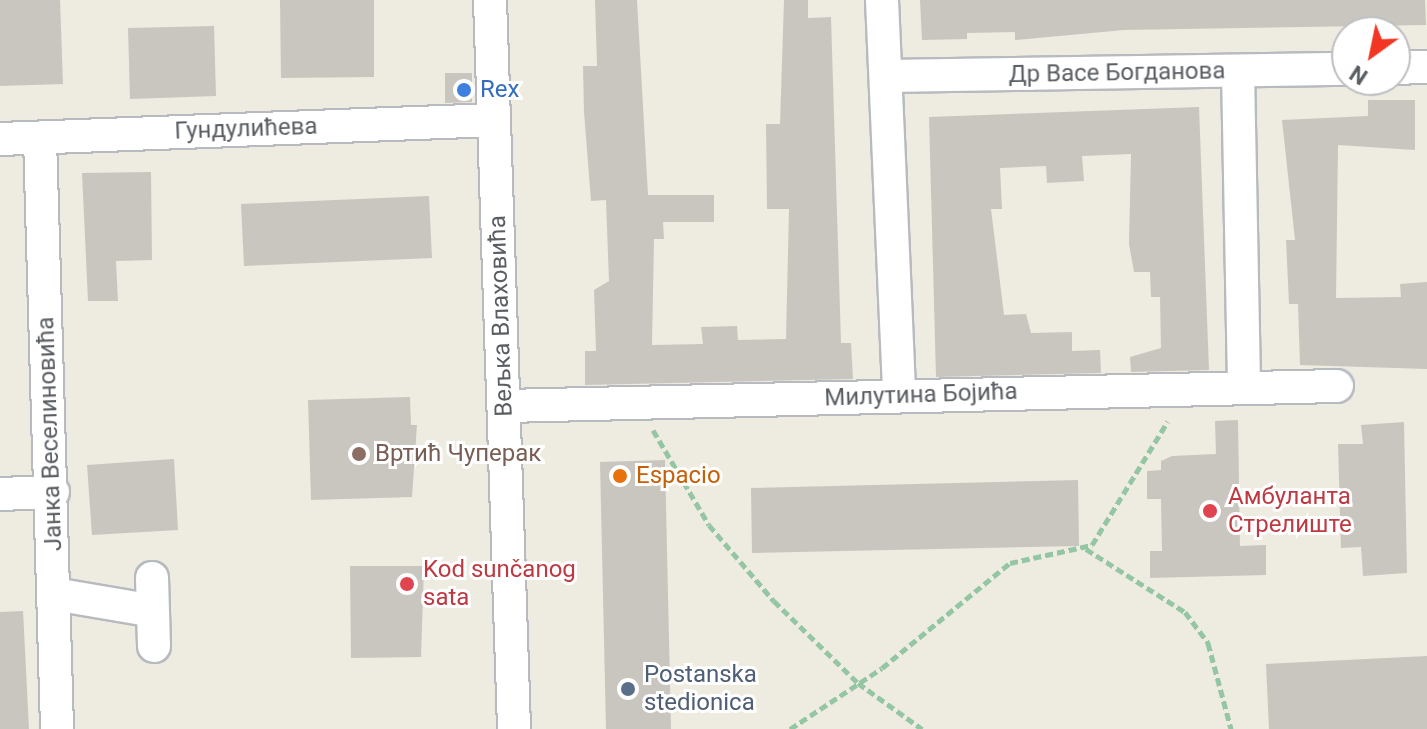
<!DOCTYPE html>
<meta charset="utf-8">
<style>
body{margin:0}
#map{position:relative;width:1427px;height:729px;overflow:hidden;background:#eeebe1;font-family:Roboto,sans-serif}
div>[style]{position:absolute}
[style*='--x']{left:calc(var(--x)*1px);top:calc(var(--y)*1px);width:calc(var(--w)*1px);rotate:calc(var(--a)*1deg)}
.building>*{inset:0;background:#c9c6bf}
.path>*{height:5px;margin-top:-2.5px;transform-origin:0;background:repeating-linear-gradient(90deg,#94c6a3 0 8px,transparent 0 12px)}
.roads{filter:drop-shadow(2px 0 #b7babf) drop-shadow(-2px 0 #b7babf) drop-shadow(0 2px #b7babf) drop-shadow(0 -2px #b7babf)}
.minor>*{height:32px;margin:-16px;padding:0 16px;transform-origin:16px;border-radius:16px;background:#fff}
.dots>*{width:22px;height:22px;translate:-50% -50%;box-sizing:border-box;border:4px solid #fff;border-radius:50%}
span{translate:-50% -50%;white-space:nowrap;text-align:center;line-height:1.15;-webkit-text-stroke:6px #fff;paint-order:stroke}
.street-label{font-size:24px;color:#5a5e63}
.shop-label{font-size:24px;color:#366cbe}
.left{translate:0 -50%;text-align:left}
.education-label{font-size:24px;color:#785e54}
.food-label{font-size:24px;color:#c56008}
.health-label{font-size:24px;color:#be3a42}
.service-label{font-size:24px;color:#4e5e75}
.north{position:absolute;left:1331px;top:16px;width:80px;height:80px;box-sizing:border-box;background:#fff;border:2px solid #bdbfc1;border-radius:50%;rotate:213deg;font-size:22px;font-weight:700;line-height:32px;text-align:center;color:#5a5e63}
.north::after{content:'';display:block;margin:auto;width:28px;height:36px;background:#f23623;clip-path:polygon(50% 0,100% 100%,50% 72%,0 100%)}
</style>
<div id="map">
<div class="building">
<i style="clip-path:polygon(0 0,60px 0,63px 84px,0 86px)"></i>
<i style="clip-path:polygon(280px 0,374px 0,374px 77px,281px 78px)"></i>
<i style="clip-path:polygon(595px 0,637px 0,648px 195px,714px 195px,714px 222px,663px 222px,664px 239px,654px 239px,652px 345px,703px 344px,701px 327px,737px 326px,738px 340px,786px 339px,789px 209px,767px 209px,766px 124px,780px 124px,784px 0,808px 0,808px 18px,831px 17px,841px 343px,851px 343px,853px 379px,585px 385px,585px 351px,596px 351px,594px 290px,609px 281px,606px 200px,591px 201px,584px 112px,583px 66px,597px 66px)"></i>
<i style="clip-path:polygon(920px 0,1425px 0,1426px 25px,1124px 30px,1015px 40px,1015px 32px,967px 33px,967px 39px,922px 40px)"></i>
<i style="clip-path:polygon(214px 26px,216px 96px,130px 99px,128px 28px)"></i>
<i style="clip-path:polygon(445px 73px,472px 73px,472px 102px,445px 103px)"></i>
<i style="clip-path:polygon(1368px 100px,1415px 100px,1415px 150px,1338px 145px,1336px 298px,1401px 297px,1400px 284px,1427px 282px,1427px 369px,1300px 365px,1298px 304px,1289px 304px,1286px 240px,1295px 240px,1282px 120px,1368px 116px)"></i>
<i style="clip-path:polygon(1199px 107px,1209px 370px,1131px 372px,1130px 357px,1161px 348px,1160px 297px,1151px 297px,1150px 272px,1134px 272px,1129px 244px,1131px 154px,1082px 156px,1084px 181px,1047px 183px,1046px 166px,1000px 168px,1002px 209px,991px 209px,1004px 315px,1026px 314px,1031px 333px,1072px 332px,1072px 351px,1100px 350px,1101px 373px,936px 377px,929px 117px)"></i>
<i style="clip-path:polygon(151px 172px,152px 260px,116px 261px,118px 301px,88px 301px,82px 173px)"></i>
<i style="clip-path:polygon(429px 196px,432px 258px,244px 266px,241px 204px)"></i>
<i style="clip-path:polygon(410px 397px,411px 425px,417px 425px,412px 497px,311px 500px,308px 400px)"></i>
<i style="clip-path:polygon(1238px 420px,1240px 546px,1266px 545px,1266px 575px,1150px 578px,1150px 551px,1162px 551px,1161px 499px,1147px 499px,1147px 471px,1161px 470px,1161px 461px,1172px 456px,1216px 454px,1215px 421px)"></i>
<i style="clip-path:polygon(1404px 422px,1407px 573px,1363px 576px,1361px 547px,1341px 548px,1338px 444px,1363px 444px,1361px 425px)"></i>
<i style="clip-path:polygon(174px 459px,178px 530px,92px 535px,87px 465px)"></i>
<i style="clip-path:polygon(665px 460px,671px 729px,606px 729px,600px 462px)"></i>
<i style="clip-path:polygon(1078px 480px,1079px 546px,752px 553px,751px 488px)"></i>
<i style="clip-path:polygon(350px 566px,424px 566px,421px 657px,351px 658px)"></i>
<i style="clip-path:polygon(23px 611px,29px 729px,0 729px,0 612px)"></i>
<i style="clip-path:polygon(1427px 656px,1427px 729px,1269px 729px,1266px 664px)"></i>
</div>
<div class="path">
<i style="--x:653;--y:430;--w:110;--a:59.5"></i>
<i style="--x:709;--y:525;--w:100;--a:49.5"></i>
<i style="--x:774;--y:601;--w:117;--a:44.3"></i>
<i style="--x:858;--y:683;--w:79;--a:35.7"></i>
<i style="--x:1086;--y:549;--w:117;--a:32.5"></i>
<i style="--x:1185;--y:612;--w:39;--a:53"></i>
<i style="--x:1208;--y:643;--w:89;--a:75"></i>
<i style="--x:790;--y:729;--w:110;--a:-33.5"></i>
<i style="--x:882;--y:668;--w:166;--a:-39.4"></i>
<i style="--x:1010;--y:563;--w:84;--a:-12.4"></i>
<i style="--x:1092;--y:545;--w:145;--a:-58.5"></i>
</div>
<div class="roads">
<div class="minor">
<i style="--x:490;--y:0;--w:729;--a:88.11"></i>
<i style="--x:882;--y:0;--w:396;--a:87.5"></i>
<i style="--x:1395;--y:68;--w:32;--a:-2"></i>
<i style="--x:1238;--y:71;--w:315;--a:88.9"></i>
<i style="--x:887;--y:76;--w:460;--a:-0.9"></i>
<i style="--x:40;--y:138;--w:591;--a:88.35"></i>
<i style="--x:0;--y:139;--w:493;--a:-2.2"></i>
<i style="--x:506;--y:406;--w:831;--a:-1.38"></i>
<i style="--x:0;--y:494;--w:53;--a:-2.2"></i>
<i style="--x:152;--y:578;--w:68;--a:88.3"></i>
<i style="--x:54;--y:594;--w:100;--a:9.7"></i>
</div>
</div>
<div class="dots">
<i style="left:464px;top:90px;background:#3f7fe0"></i>
<i style="left:359px;top:454px;background:#8d6e63"></i>
<i style="left:620px;top:476px;background:#e8710a"></i>
<i style="left:1210px;top:511px;background:#e0444e"></i>
<i style="left:407px;top:584px;background:#e0444e"></i>
<i style="left:628px;top:689px;background:#5c6f8a"></i>
</div>
<div class="street-label">
<span style="left:1117px;top:73px;rotate:-1deg">Др Васе Богданова</span>
<span style="left:246px;top:129px;rotate:-2deg">Гундулићева</span>
<span style="left:501px;top:316px;rotate:-92deg">Вељка Влаховића</span>
<span style="left:921px;top:395px;rotate:-2deg">Милутина Бојића</span>
<span style="left:50px;top:434px;rotate:-92deg">Јанка Веселиновића</span>
</div>
<div class="shop-label">
<span class="left" style="left:480px;top:90px">Rex</span>
</div>
<div class="education-label">
<span class="left" style="left:375px;top:454px">Вртић Чуперак</span>
</div>
<div class="food-label">
<span class="left" style="left:636px;top:476px">Espacio</span>
</div>
<div class="health-label">
<span class="left" style="left:1228px;top:511px">Амбуланта<br>Стрелиште</span>
<span class="left" style="left:423px;top:584px">Kod sunčanog<br>sata</span>
</div>
<div class="service-label">
<span class="left" style="left:644px;top:689px">Postanska<br>stedionica</span>
</div>
<div class="north">N</div>
</div>
